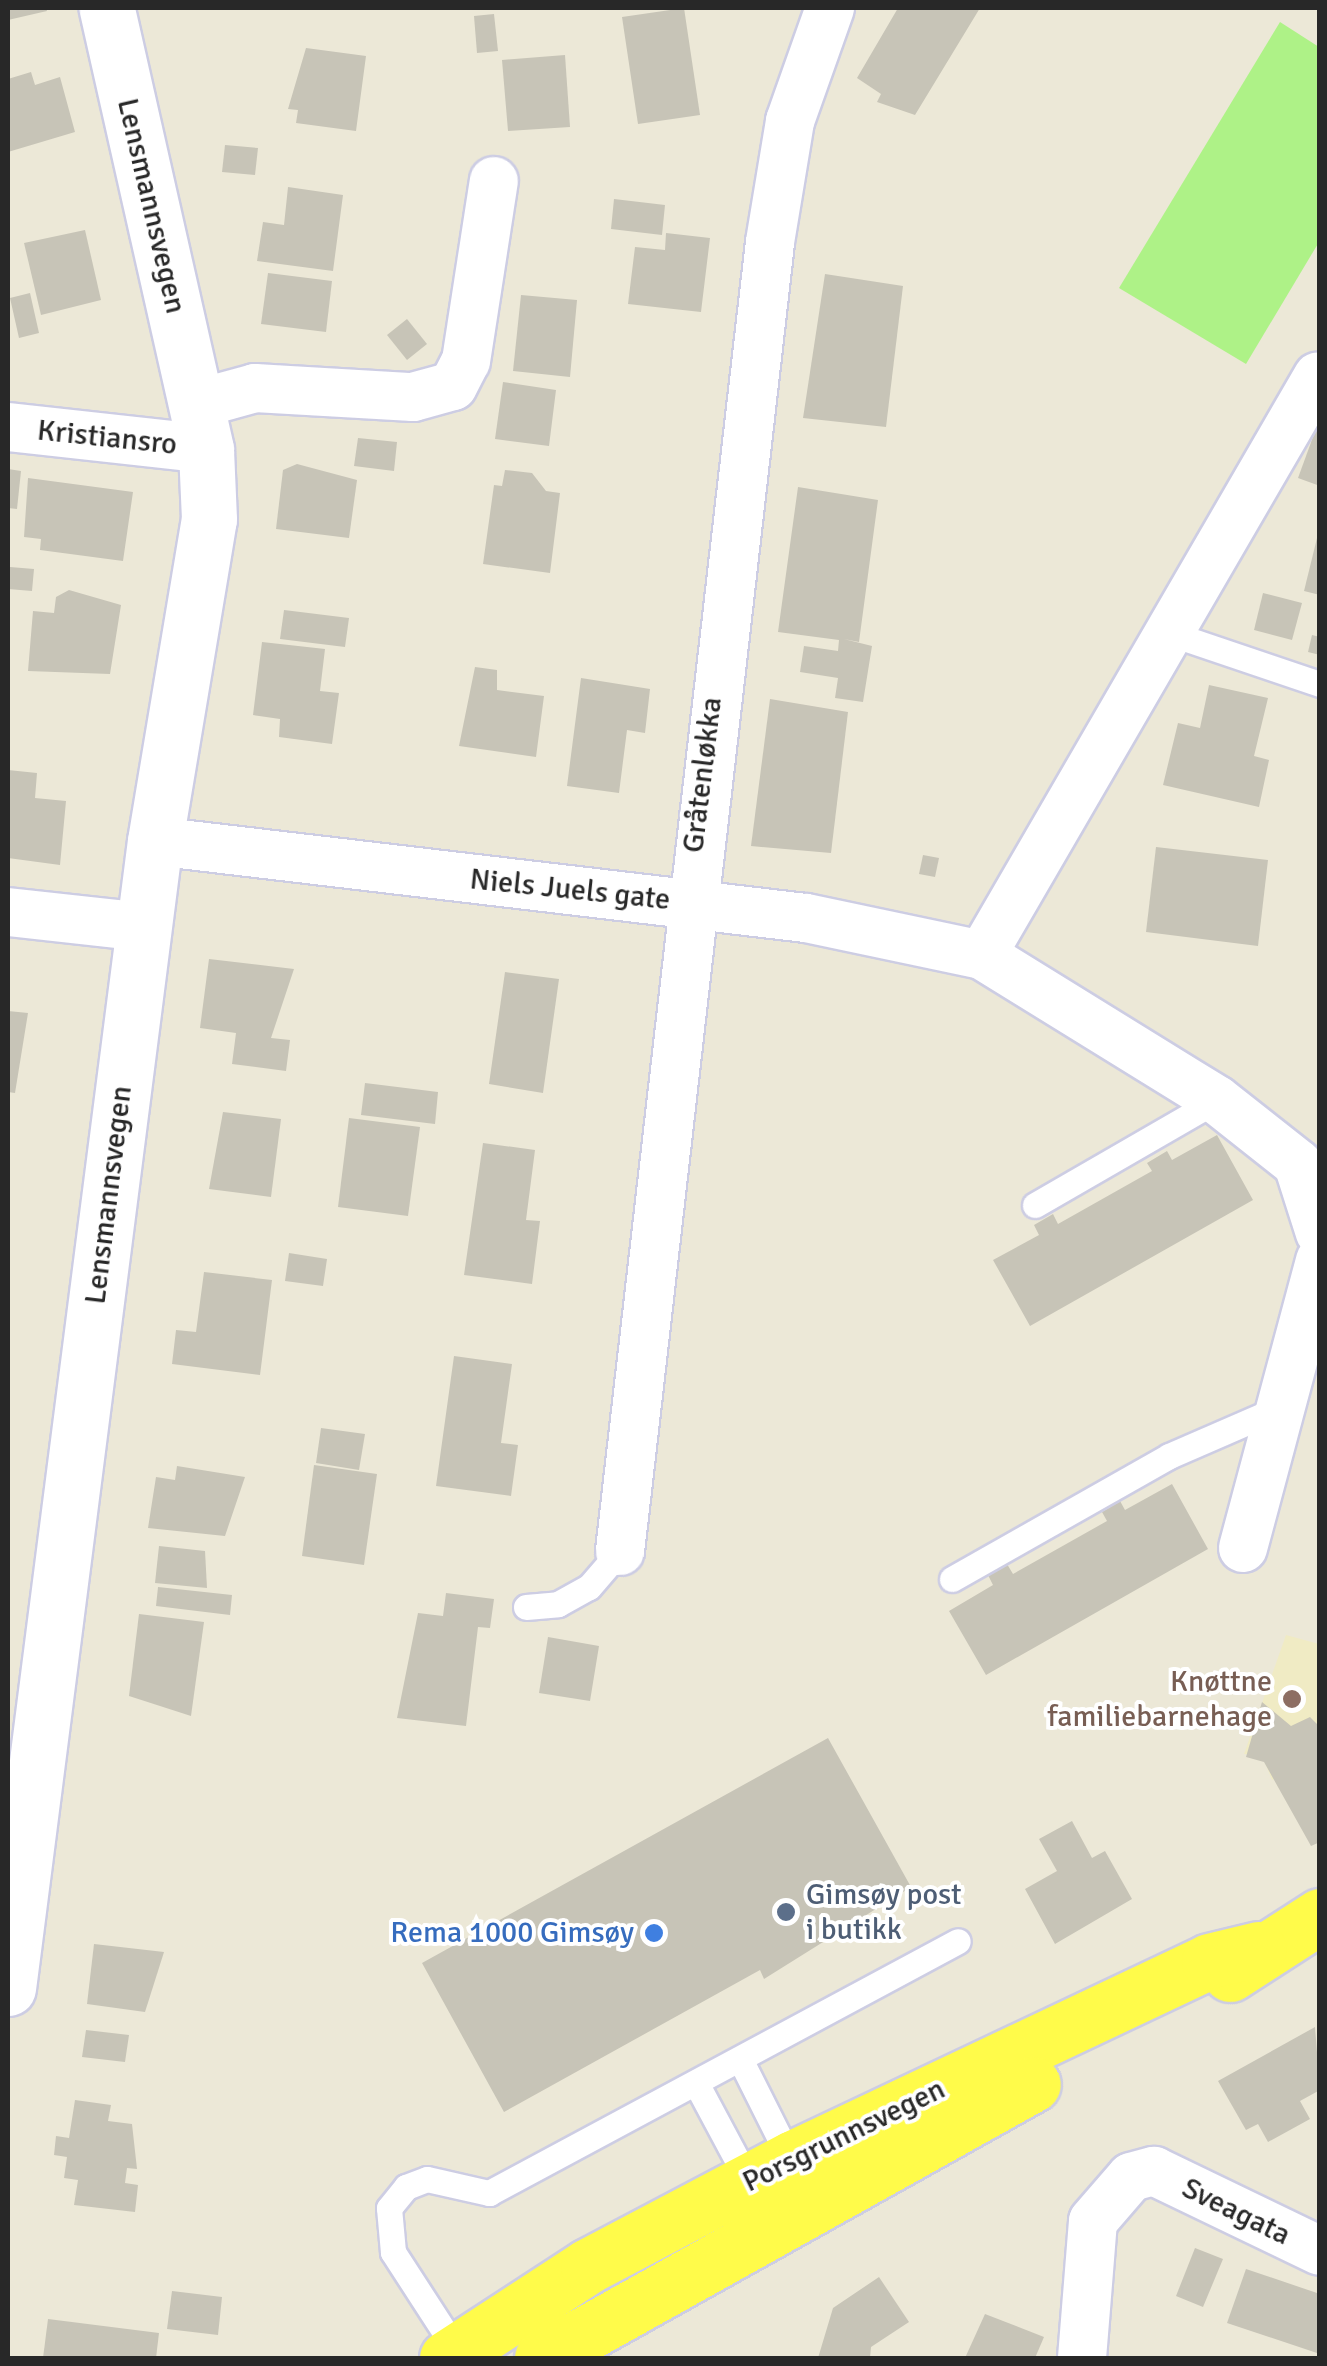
<!DOCTYPE html>
<meta charset="utf-8">
<style>
body{margin:0}
#map{position:relative;width:1327px;height:2366px;overflow:hidden;background:#ece8d7;font-family:Signika,sans-serif}
div>[style]{position:absolute}
[style*='--x']{left:calc(var(--x)*1px);top:calc(var(--y)*1px);width:calc(var(--w)*1px);rotate:calc(var(--a)*1deg)}
.education>*{inset:0;background:#f0ebc4}
.pitch>*{inset:0;background:#aef287}
.building>*{inset:0;background:#c7c4b7}
.roads{filter:drop-shadow(2px 0 #cdcde3) drop-shadow(-2px 0 #cdcde3) drop-shadow(0 2px #cdcde3) drop-shadow(0 -2px #cdcde3)}
.lane>*{height:25px;margin:-12.5px;padding:0 12.5px;transform-origin:12.5px;border-radius:12.5px;background:#fff}
.street>*{height:48px;margin:-24px;padding:0 24px;transform-origin:24px;border-radius:24px;background:#fff}
.secondary>*{height:55px;margin:-27.5px;padding:0 27.5px;transform-origin:27.5px;border-radius:27.5px;background:#fff}
.primary>*{height:55px;margin:-27.5px;padding:0 27.5px;transform-origin:27.5px;border-radius:27.5px;background:#fffb4a}
.dots>*{width:28px;height:28px;translate:-50% -50%;box-sizing:border-box;border:5px solid #fff;border-radius:50%}
span{translate:-50% -50%;white-space:nowrap;text-align:center;line-height:1.15;-webkit-text-stroke:8px #fff;paint-order:stroke}
.street-label{font-size:30px;color:#282828}
.education-label{font-size:30px;color:#785e54}
.right{translate:-100% -50%;text-align:right}
.service-label{font-size:30px;color:#4e5e75}
.left{translate:0 -50%;text-align:left}
.shop-label{font-size:30px;color:#366cbe}
.frame{position:absolute;inset:0;border:10px solid #282828;pointer-events:none}
</style>
<div id="map">
<div class="education">
<i style="clip-path:polygon(1286px 1635px,1319px 1644px,1319px 1756px,1272px 1780px,1262px 1755px,1244px 1754px)"></i>
</div>
<div class="pitch">
<i style="clip-path:polygon(1280px 22px,1319px 47px,1319px 242px,1246px 364px,1119px 288px)"></i>
</div>
<div class="building">
<i style="clip-path:polygon(8px 8px,46px 8px,47px 11px,8px 20px)"></i>
<i style="clip-path:polygon(684px 8px,700px 115px,638px 124px,622px 17px)"></i>
<i style="clip-path:polygon(898px 8px,980px 8px,915px 115px,877px 102px,881px 94px,857px 78px)"></i>
<i style="clip-path:polygon(494px 14px,498px 51px,477px 53px,474px 16px)"></i>
<i style="clip-path:polygon(306px 48px,366px 56px,356px 131px,296px 123px,298px 110px,288px 109px)"></i>
<i style="clip-path:polygon(565px 55px,570px 127px,508px 131px,502px 60px)"></i>
<i style="clip-path:polygon(31px 72px,35px 85px,60px 77px,75px 132px,8px 152px,8px 79px)"></i>
<i style="clip-path:polygon(225px 145px,258px 148px,255px 175px,222px 172px)"></i>
<i style="clip-path:polygon(288px 187px,343px 195px,333px 271px,257px 261px,263px 222px,284px 225px)"></i>
<i style="clip-path:polygon(614px 199px,665px 205px,662px 235px,611px 229px)"></i>
<i style="clip-path:polygon(85px 230px,101px 300px,41px 315px,24px 243px)"></i>
<i style="clip-path:polygon(666px 233px,710px 238px,701px 312px,628px 304px,635px 247px,665px 250px)"></i>
<i style="clip-path:polygon(268px 273px,332px 281px,326px 332px,261px 324px)"></i>
<i style="clip-path:polygon(825px 274px,903px 286px,886px 427px,803px 418px)"></i>
<i style="clip-path:polygon(30px 293px,39px 333px,19px 338px,10px 298px)"></i>
<i style="clip-path:polygon(521px 295px,577px 300px,570px 377px,513px 371px)"></i>
<i style="clip-path:polygon(407px 319px,427px 344px,407px 360px,387px 335px)"></i>
<i style="clip-path:polygon(503px 382px,556px 390px,549px 446px,495px 439px)"></i>
<i style="clip-path:polygon(1317px 426px,1320px 427px,1320px 486px,1298px 478px)"></i>
<i style="clip-path:polygon(358px 438px,397px 442px,394px 471px,354px 466px)"></i>
<i style="clip-path:polygon(297px 464px,357px 480px,349px 538px,276px 529px,283px 470px)"></i>
<i style="clip-path:polygon(8px 469px,21px 471px,17px 509px,8px 508px)"></i>
<i style="clip-path:polygon(505px 470px,532px 473px,546px 491px,560px 493px,550px 573px,483px 564px,494px 485px,502px 486px)"></i>
<i style="clip-path:polygon(28px 478px,133px 492px,123px 561px,40px 550px,41px 539px,24px 537px)"></i>
<i style="clip-path:polygon(798px 487px,878px 500px,859px 642px,844px 639px,872px 646px,863px 702px,835px 698px,838px 678px,800px 672px,804px 646px,838px 651px,839px 640px,778px 632px)"></i>
<i style="clip-path:polygon(1318px 534px,1320px 534px,1320px 595px,1304px 591px)"></i>
<i style="clip-path:polygon(10px 567px,34px 569px,32px 591px,8px 589px)"></i>
<i style="clip-path:polygon(69px 590px,121px 605px,110px 674px,28px 671px,33px 611px,54px 613px,56px 597px)"></i>
<i style="clip-path:polygon(1263px 593px,1302px 603px,1292px 640px,1254px 630px)"></i>
<i style="clip-path:polygon(284px 610px,349px 618px,345px 647px,280px 639px)"></i>
<i style="clip-path:polygon(1312px 635px,1320px 637px,1320px 655px,1308px 652px)"></i>
<i style="clip-path:polygon(262px 642px,325px 649px,320px 691px,339px 693px,332px 744px,279px 737px,280px 719px,253px 715px)"></i>
<i style="clip-path:polygon(475px 667px,497px 670px,497px 690px,544px 696px,536px 757px,459px 746px)"></i>
<i style="clip-path:polygon(581px 678px,650px 689px,645px 733px,627px 730px,619px 793px,567px 786px)"></i>
<i style="clip-path:polygon(1209px 685px,1268px 698px,1254px 756px,1269px 760px,1259px 807px,1163px 785px,1178px 723px,1200px 728px)"></i>
<i style="clip-path:polygon(770px 699px,848px 712px,831px 853px,751px 846px)"></i>
<i style="clip-path:polygon(8px 770px,37px 773px,35px 798px,66px 801px,60px 865px,8px 858px)"></i>
<i style="clip-path:polygon(1156px 847px,1268px 860px,1258px 946px,1146px 932px)"></i>
<i style="clip-path:polygon(923px 855px,939px 858px,935px 877px,919px 874px)"></i>
<i style="clip-path:polygon(209px 959px,294px 969px,271px 1038px,290px 1040px,286px 1071px,232px 1064px,236px 1033px,200px 1028px)"></i>
<i style="clip-path:polygon(505px 972px,559px 979px,543px 1093px,489px 1084px)"></i>
<i style="clip-path:polygon(8px 1011px,28px 1013px,15px 1093px,8px 1092px)"></i>
<i style="clip-path:polygon(365px 1083px,438px 1092px,435px 1124px,361px 1115px)"></i>
<i style="clip-path:polygon(223px 1112px,281px 1119px,271px 1197px,209px 1189px)"></i>
<i style="clip-path:polygon(349px 1118px,420px 1127px,408px 1216px,338px 1207px)"></i>
<i style="clip-path:polygon(1217px 1135px,1253px 1200px,1030px 1326px,993px 1260px,1039px 1235px,1034px 1225px,1053px 1214px,1058px 1224px,1152px 1171px,1147px 1163px,1167px 1151px,1172px 1160px)"></i>
<i style="clip-path:polygon(483px 1143px,535px 1150px,526px 1220px,540px 1221px,532px 1284px,464px 1275px)"></i>
<i style="clip-path:polygon(289px 1253px,327px 1259px,323px 1286px,285px 1281px)"></i>
<i style="clip-path:polygon(204px 1272px,272px 1280px,260px 1375px,172px 1364px,176px 1330px,196px 1332px)"></i>
<i style="clip-path:polygon(454px 1356px,512px 1364px,501px 1443px,518px 1445px,511px 1496px,436px 1486px)"></i>
<i style="clip-path:polygon(321px 1428px,365px 1434px,359px 1470px,316px 1463px)"></i>
<i style="clip-path:polygon(314px 1465px,377px 1474px,364px 1565px,302px 1556px)"></i>
<i style="clip-path:polygon(177px 1466px,245px 1477px,225px 1536px,148px 1528px,156px 1477px,175px 1480px)"></i>
<i style="clip-path:polygon(1172px 1484px,1208px 1549px,986px 1675px,949px 1611px,993px 1585px,988px 1575px,1007px 1564px,1013px 1574px,1107px 1521px,1102px 1512px,1120px 1501px,1125px 1510px)"></i>
<i style="clip-path:polygon(159px 1546px,205px 1551px,207px 1588px,155px 1583px)"></i>
<i style="clip-path:polygon(158px 1587px,232px 1595px,230px 1615px,156px 1606px)"></i>
<i style="clip-path:polygon(446px 1593px,494px 1599px,490px 1628px,478px 1627px,466px 1726px,397px 1718px,418px 1613px,443px 1616px)"></i>
<i style="clip-path:polygon(139px 1614px,204px 1622px,191px 1716px,129px 1696px)"></i>
<i style="clip-path:polygon(548px 1637px,599px 1646px,590px 1701px,539px 1693px)"></i>
<i style="clip-path:polygon(1262px 1702px,1291px 1726px,1310px 1717px,1320px 1727px,1320px 1842px,1311px 1846px,1264px 1762px,1246px 1757px)"></i>
<i style="clip-path:polygon(828px 1738px,911px 1887px,764px 1979px,760px 1970px,504px 2112px,422px 1963px)"></i>
<i style="clip-path:polygon(1072px 1821px,1092px 1858px,1105px 1851px,1132px 1899px,1055px 1944px,1025px 1889px,1057px 1871px,1039px 1839px)"></i>
<i style="clip-path:polygon(94px 1944px,164px 1952px,145px 2012px,87px 2004px)"></i>
<i style="clip-path:polygon(1315px 2027px,1320px 2090px,1300px 2101px,1310px 2119px,1268px 2142px,1258px 2124px,1246px 2130px,1218px 2081px)"></i>
<i style="clip-path:polygon(86px 2030px,129px 2035px,125px 2062px,82px 2057px)"></i>
<i style="clip-path:polygon(75px 2100px,111px 2105px,108px 2121px,132px 2124px,137px 2169px,127px 2168px,125px 2183px,138px 2185px,135px 2212px,74px 2205px,78px 2180px,64px 2178px,67px 2157px,54px 2155px,56px 2136px,69px 2138px)"></i>
<i style="clip-path:polygon(1195px 2248px,1223px 2259px,1203px 2307px,1176px 2296px)"></i>
<i style="clip-path:polygon(1246px 2269px,1320px 2294px,1320px 2354px,1227px 2323px)"></i>
<i style="clip-path:polygon(879px 2277px,909px 2322px,871px 2347px,870px 2358px,818px 2358px,833px 2308px)"></i>
<i style="clip-path:polygon(172px 2291px,222px 2297px,218px 2335px,167px 2329px)"></i>
<i style="clip-path:polygon(985px 2314px,1044px 2337px,1035px 2358px,965px 2358px)"></i>
<i style="clip-path:polygon(48px 2319px,159px 2333px,156px 2358px,43px 2358px)"></i>
</div>
<div class="roads">
<div class="lane">
<i style="--x:1166;--y:632;--w:163;--a:18.7"></i>
<i style="--x:1035;--y:1205;--w:210;--a:-30"></i>
<i style="--x:952;--y:1579;--w:249;--a:-29.5"></i>
<i style="--x:1169;--y:1456;--w:125;--a:-23.5"></i>
<i style="--x:526;--y:1607;--w:32;--a:-5"></i>
<i style="--x:558;--y:1604;--w:35;--a:-29"></i>
<i style="--x:589;--y:1587;--w:48;--a:-49.3"></i>
<i style="--x:740;--y:2059;--w:116;--a:63.4"></i>
<i style="--x:696;--y:2083;--w:115;--a:61.9"></i>
<i style="--x:457;--y:2351;--w:118;--a:-122.9"></i>
<i style="--x:393;--y:2252;--w:44;--a:-95.2"></i>
<i style="--x:389;--y:2208;--w:27;--a:-51"></i>
<i style="--x:406;--y:2187;--w:22;--a:-21"></i>
<i style="--x:427;--y:2179;--w:64;--a:12.7"></i>
<i style="--x:489;--y:2193;--w:532;--a:-28.25"></i>
</div>
<div class="street">
<i style="--x:197;--y:404;--w:60;--a:-15.4"></i>
<i style="--x:255;--y:388;--w:158;--a:3.3"></i>
<i style="--x:413;--y:397;--w:41;--a:-15.4"></i>
<i style="--x:453;--y:386;--w:28;--a:-63"></i>
<i style="--x:466;--y:361;--w:182;--a:-81.2"></i>
<i style="--x:8;--y:427;--w:199;--a:6.3"></i>
<i style="--x:155;--y:841;--w:656;--a:6.75"></i>
<i style="--x:806;--y:918;--w:180;--a:11.9"></i>
<i style="--x:982;--y:955;--w:276;--a:31.7"></i>
<i style="--x:1217;--y:1100;--w:103;--a:38.3"></i>
<i style="--x:1298;--y:1164;--w:72;--a:72.3"></i>
<i style="--x:8;--y:912;--w:136;--a:6.3"></i>
<i style="--x:982;--y:955;--w:669;--a:-59.87"></i>
<i style="--x:1243;--y:1548;--w:298;--a:-75"></i>
<i style="--x:620;--y:1551;--w:1318;--a:-83.46"></i>
<i style="--x:770;--y:242;--w:123;--a:-80.6"></i>
<i style="--x:790;--y:121;--w:120;--a:-70.5"></i>
<i style="--x:1082;--y:2358;--w:137;--a:-85.4"></i>
<i style="--x:1093;--y:2221;--w:58;--a:-49.2"></i>
<i style="--x:1131;--y:2177;--w:24;--a:-15"></i>
<i style="--x:1154;--y:2171;--w:184;--a:25.7"></i>
</div>
<div class="secondary">
<i style="--x:8;--y:1988;--w:1156;--a:-82.7"></i>
<i style="--x:155;--y:841;--w:326;--a:-80.5"></i>
<i style="--x:209;--y:519;--w:70;--a:-92.5"></i>
<i style="--x:206;--y:449;--w:452;--a:-102.7"></i>
</div>
<div class="primary">
<i style="--x:1230;--y:1974;--w:107;--a:-32.8"></i>
<i style="--x:447;--y:2358;--w:168;--a:-33.1"></i>
<i style="--x:588;--y:2266;--w:232;--a:-27.8"></i>
<i style="--x:793;--y:2158;--w:460;--a:-25.3"></i>
<i style="--x:1209;--y:1961;--w:51;--a:-13.5"></i>
<i style="--x:542;--y:2358;--w:562;--a:-29.16"></i>
</div>
</div>
<div class="dots">
<i style="left:1292px;top:1699px;background:#8d6e63"></i>
<i style="left:786px;top:1912px;background:#5c6f8a"></i>
<i style="left:654px;top:1933px;background:#3f7fe0"></i>
</div>
<div class="street-label">
<span style="left:151px;top:206px;rotate:77deg">Lensmannsvegen</span>
<span style="left:107px;top:438px;rotate:6deg">Kristiansro</span>
<span style="left:703px;top:775px;rotate:-83deg">Gråtenløkka</span>
<span style="left:570px;top:890px;rotate:6deg">Niels Juels gate</span>
<span style="left:109px;top:1195px;rotate:-83deg">Lensmannsvegen</span>
<span style="left:844px;top:2136px;rotate:-26deg">Porsgrunnsvegen</span>
<span style="left:1236px;top:2212px;rotate:26deg">Sveagata</span>
</div>
<div class="education-label">
<span class="right" style="left:1272px;top:1699px">Knøttne<br>familiebarnehage</span>
</div>
<div class="service-label">
<span class="left" style="left:806px;top:1912px">Gimsøy post<br>i butikk</span>
</div>
<div class="shop-label">
<span class="right" style="left:634px;top:1933px">Rema 1000 Gimsøy</span>
</div>
<div class="frame"></div>
</div>
